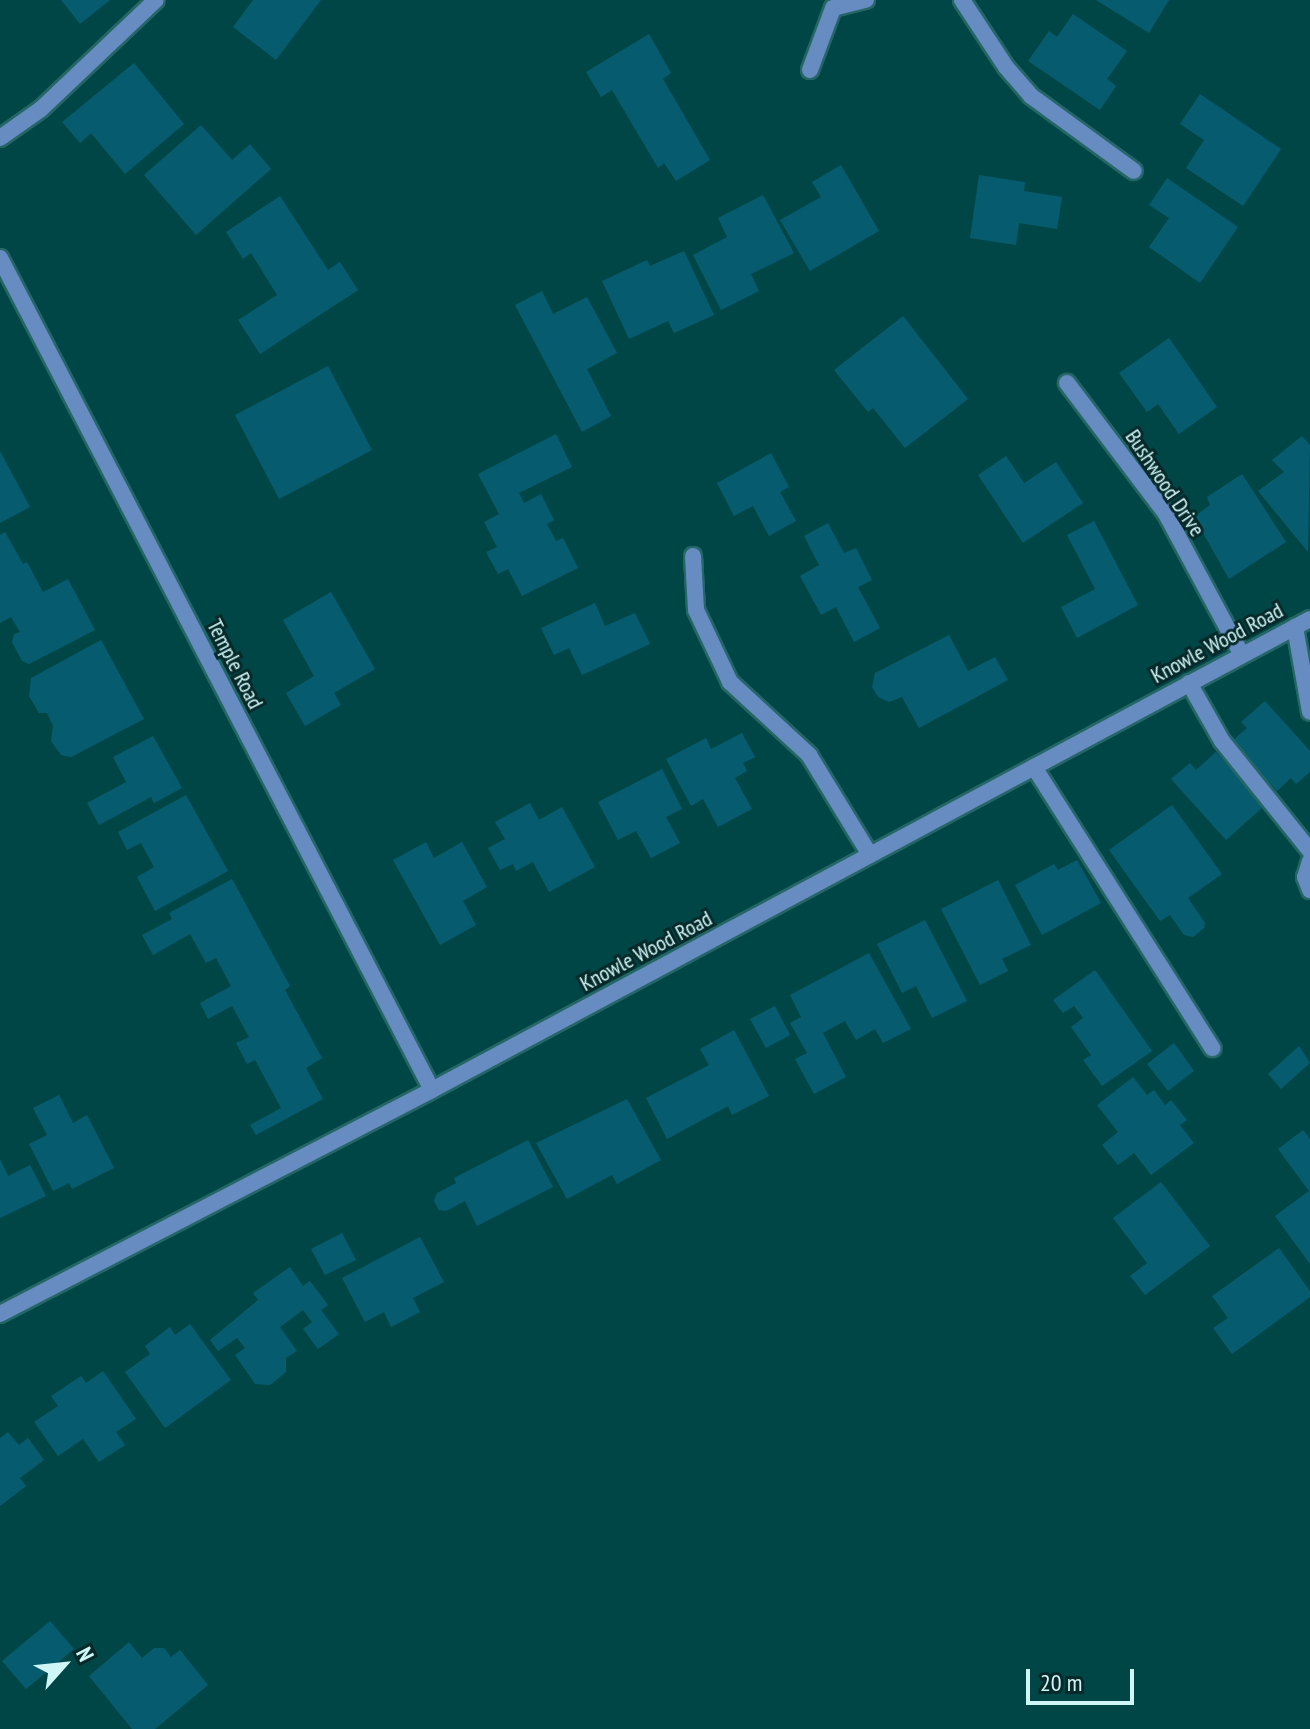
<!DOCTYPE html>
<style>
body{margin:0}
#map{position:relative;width:1310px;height:1729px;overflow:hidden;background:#004647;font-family:"PT Sans Narrow",sans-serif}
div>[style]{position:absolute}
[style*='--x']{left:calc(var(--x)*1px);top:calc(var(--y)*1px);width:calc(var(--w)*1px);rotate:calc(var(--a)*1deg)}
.building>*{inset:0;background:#065c6e}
.roads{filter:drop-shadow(2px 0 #256666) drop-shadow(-2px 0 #256666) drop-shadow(0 2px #256666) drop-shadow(0 -2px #256666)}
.lane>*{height:16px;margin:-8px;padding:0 8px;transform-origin:8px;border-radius:8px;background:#668cc2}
.street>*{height:16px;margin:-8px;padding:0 8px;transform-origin:8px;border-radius:8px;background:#668cc2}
span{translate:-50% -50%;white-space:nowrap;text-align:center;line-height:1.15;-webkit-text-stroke:6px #07292a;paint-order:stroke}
.street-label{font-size:22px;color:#d0f5f6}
.north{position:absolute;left:24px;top:1625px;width:80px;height:80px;-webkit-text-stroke:6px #07292a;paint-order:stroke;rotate:63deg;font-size:22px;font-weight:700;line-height:32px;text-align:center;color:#d0f5f6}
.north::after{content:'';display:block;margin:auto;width:28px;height:36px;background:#d0f5f6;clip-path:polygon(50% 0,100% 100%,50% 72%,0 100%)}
.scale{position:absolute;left:1026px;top:1669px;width:108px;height:36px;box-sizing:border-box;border:4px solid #d0f5f6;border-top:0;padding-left:10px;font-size:24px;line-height:28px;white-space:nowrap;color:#d0f5f6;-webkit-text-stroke:6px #07292a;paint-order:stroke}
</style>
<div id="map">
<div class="building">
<i style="clip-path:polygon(61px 0,110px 0,80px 24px)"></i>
<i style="clip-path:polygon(253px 0,321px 0,276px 60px,233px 27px)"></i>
<i style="clip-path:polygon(1096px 0,1169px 0,1149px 33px)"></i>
<i style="clip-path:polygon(1073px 14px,1127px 51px,1107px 79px,1116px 86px,1100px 110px,1028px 61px,1049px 31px,1057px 37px)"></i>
<i style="clip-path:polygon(649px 34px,671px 73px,663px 79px,710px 160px,676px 181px,664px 163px,658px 168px,612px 90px,601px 97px,586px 72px)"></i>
<i style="clip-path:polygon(134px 63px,184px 124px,125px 174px,91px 133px,80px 143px,62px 122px)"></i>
<i style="clip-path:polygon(1200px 94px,1281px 149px,1243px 206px,1186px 168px,1204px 140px,1180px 124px)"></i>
<i style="clip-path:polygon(201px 125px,232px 160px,250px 144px,271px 169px,196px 235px,144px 175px)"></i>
<i style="clip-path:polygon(841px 165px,879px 231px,810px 271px,780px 220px,821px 197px,812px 182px)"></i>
<i style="clip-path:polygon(979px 175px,1025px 182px,1024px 191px,1062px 197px,1057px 229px,1019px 223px,1016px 245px,970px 238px)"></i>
<i style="clip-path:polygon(1167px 178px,1238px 227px,1200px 283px,1149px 247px,1169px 218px,1149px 205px)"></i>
<i style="clip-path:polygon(763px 195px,794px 253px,751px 274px,759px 291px,721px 310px,693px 255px,727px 237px,718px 218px)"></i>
<i style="clip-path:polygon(280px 196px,328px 270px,340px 262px,358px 290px,260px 354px,238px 320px,277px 295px,251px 253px,243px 259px,226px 232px)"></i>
<i style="clip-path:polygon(684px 251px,714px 315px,674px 333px,668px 321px,629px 339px,602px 281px,647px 260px,650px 266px)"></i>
<i style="clip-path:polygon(542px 291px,553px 314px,587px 297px,617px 353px,587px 369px,611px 416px,582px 432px,515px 305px)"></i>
<i style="clip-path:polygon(903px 316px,968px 399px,905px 448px,873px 408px,868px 412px,834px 370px)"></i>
<i style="clip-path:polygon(1169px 338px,1217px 407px,1179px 434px,1158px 404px,1147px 412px,1119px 373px)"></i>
<i style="clip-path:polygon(328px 366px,372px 450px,279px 499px,235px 415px)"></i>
<i style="clip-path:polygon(556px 434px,572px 467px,519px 493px,524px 503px,541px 494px,554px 520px,547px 524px,556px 541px,563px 538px,578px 568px,522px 596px,508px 569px,498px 574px,486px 552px,497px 547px,484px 522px,499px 514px,478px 474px)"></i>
<i style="clip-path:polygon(1302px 436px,1310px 445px,1308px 552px,1258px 491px,1284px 472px,1272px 460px)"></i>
<i style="clip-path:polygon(0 451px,30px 507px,0 523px)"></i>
<i style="clip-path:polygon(771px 453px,789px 487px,780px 492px,796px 521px,769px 536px,753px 506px,734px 516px,717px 483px)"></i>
<i style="clip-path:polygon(1006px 456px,1024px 483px,1056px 462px,1083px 503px,1023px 543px,978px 475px)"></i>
<i style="clip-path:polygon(1242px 474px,1286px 542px,1229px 579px,1194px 517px,1210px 505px,1207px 497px)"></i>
<i style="clip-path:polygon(1094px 521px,1138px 605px,1077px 638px,1061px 607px,1095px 589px,1067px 535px)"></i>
<i style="clip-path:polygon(828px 523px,844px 553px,856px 548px,872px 580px,858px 587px,880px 628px,854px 642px,836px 607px,821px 615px,800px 576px,819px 565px,804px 536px)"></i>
<i style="clip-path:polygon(5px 532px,23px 564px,27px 562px,43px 592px,68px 579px,95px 630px,29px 664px,22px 661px,12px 642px,14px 634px,20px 632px,11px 617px,0 623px,0 535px)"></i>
<i style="clip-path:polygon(331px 592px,375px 669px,334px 693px,341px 705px,305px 726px,286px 693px,314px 676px,283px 620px)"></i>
<i style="clip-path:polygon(595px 603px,605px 626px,635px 613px,650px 644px,582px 675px,569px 648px,554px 655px,541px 628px)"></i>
<i style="clip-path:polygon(949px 635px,968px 671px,995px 657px,1008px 680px,919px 728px,902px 697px,889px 702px,878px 697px,872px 687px,875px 673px)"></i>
<i style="clip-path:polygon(101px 640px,144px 719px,71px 757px,61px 755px,51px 741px,53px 726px,47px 713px,39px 713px,29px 696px,31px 678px)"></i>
<i style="clip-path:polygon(1265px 701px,1310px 751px,1310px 772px,1296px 784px,1291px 778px,1277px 791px,1232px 741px,1247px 728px,1241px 722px)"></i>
<i style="clip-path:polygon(742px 733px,755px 757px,743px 763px,747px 771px,735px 778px,752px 809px,718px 827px,703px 799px,691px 806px,666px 759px,706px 738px,711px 749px)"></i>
<i style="clip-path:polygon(153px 736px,182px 788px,154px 803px,151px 797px,99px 825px,87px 803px,126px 782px,113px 757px)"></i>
<i style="clip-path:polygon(1216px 752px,1264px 806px,1226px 840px,1171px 779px,1190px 763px,1196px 770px)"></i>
<i style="clip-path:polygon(662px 769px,682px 809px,666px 817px,680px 843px,651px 858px,636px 831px,618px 840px,598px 802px)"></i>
<i style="clip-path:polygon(186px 795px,228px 871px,155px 911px,137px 877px,154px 867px,141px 843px,127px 850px,118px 832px)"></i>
<i style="clip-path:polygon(530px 803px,539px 820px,562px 807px,595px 867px,549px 892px,533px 862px,516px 871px,513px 864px,500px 870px,488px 848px,505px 839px,495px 822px)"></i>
<i style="clip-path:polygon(1172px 805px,1222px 874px,1188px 898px,1205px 923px,1204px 928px,1193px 937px,1184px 935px,1170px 915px,1160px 921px,1109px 850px)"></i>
<i style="clip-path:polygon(426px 842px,434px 858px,462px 842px,487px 887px,463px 901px,476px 925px,440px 945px,393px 860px)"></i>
<i style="clip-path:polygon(1077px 860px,1101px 903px,1042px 935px,1015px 885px,1054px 864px,1058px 870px)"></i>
<i style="clip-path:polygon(232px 879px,290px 986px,285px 990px,322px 1058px,306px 1068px,323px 1099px,256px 1135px,250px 1125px,281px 1108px,255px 1060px,247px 1064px,236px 1043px,249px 1037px,232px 1006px,208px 1019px,200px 1003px,231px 986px,216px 958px,206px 963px,190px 934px,153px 955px,142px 935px,172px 919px,169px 913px)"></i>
<i style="clip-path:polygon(998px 880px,1031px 945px,1002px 959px,1008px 971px,980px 985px,941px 909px)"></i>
<i style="clip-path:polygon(925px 920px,967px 1001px,932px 1018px,916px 986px,902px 993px,877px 944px)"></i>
<i style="clip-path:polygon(869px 953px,911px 1029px,883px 1043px,875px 1029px,856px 1040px,845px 1021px,823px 1033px,846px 1077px,814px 1094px,795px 1059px,807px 1053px,790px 1023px,801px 1017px,790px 995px)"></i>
<i style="clip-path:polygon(1095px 970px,1152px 1051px,1102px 1086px,1083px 1060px,1091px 1055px,1071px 1027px,1083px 1018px,1074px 1006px,1063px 1013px,1053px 1000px)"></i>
<i style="clip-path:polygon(775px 1006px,790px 1035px,766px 1048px,750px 1019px)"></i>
<i style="clip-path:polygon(734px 1030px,769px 1096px,732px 1115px,728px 1106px,667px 1139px,646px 1098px,709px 1065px,700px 1049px)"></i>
<i style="clip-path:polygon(1174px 1043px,1194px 1071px,1168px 1091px,1147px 1064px)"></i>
<i style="clip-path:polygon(1299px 1046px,1310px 1063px,1281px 1089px,1268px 1074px)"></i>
<i style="clip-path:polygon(1133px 1077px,1147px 1095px,1154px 1090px,1165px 1105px,1171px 1100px,1187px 1120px,1180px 1125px,1194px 1143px,1151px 1175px,1134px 1153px,1118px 1165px,1102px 1145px,1118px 1132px,1097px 1105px)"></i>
<i style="clip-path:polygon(59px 1095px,73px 1123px,87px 1115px,114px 1168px,72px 1189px,69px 1183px,53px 1191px,29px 1144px,47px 1135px,33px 1108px)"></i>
<i style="clip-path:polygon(627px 1099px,661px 1160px,617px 1184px,612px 1175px,567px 1199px,536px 1143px)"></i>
<i style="clip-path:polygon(1303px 1130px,1310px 1139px,1310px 1264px,1275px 1216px,1309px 1191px,1278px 1149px)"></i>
<i style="clip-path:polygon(528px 1140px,553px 1187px,477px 1226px,465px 1201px,446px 1211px,439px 1210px,434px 1201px,437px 1193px,456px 1183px,454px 1178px)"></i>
<i style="clip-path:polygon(0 1159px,8px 1176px,30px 1165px,46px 1196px,0 1218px)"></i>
<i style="clip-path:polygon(1161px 1182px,1210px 1246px,1145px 1295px,1130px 1276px,1147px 1263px,1113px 1218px)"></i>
<i style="clip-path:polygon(342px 1233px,356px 1260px,325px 1275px,311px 1249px)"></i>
<i style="clip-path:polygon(420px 1237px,444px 1282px,413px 1298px,420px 1312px,391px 1327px,384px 1312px,365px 1322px,342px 1278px)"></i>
<i style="clip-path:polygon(1279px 1248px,1310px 1291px,1310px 1297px,1232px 1354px,1213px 1328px,1228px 1318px,1212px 1296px)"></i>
<i style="clip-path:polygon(290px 1267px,303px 1286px,310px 1281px,328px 1305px,321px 1310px,339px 1334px,318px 1349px,303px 1329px,312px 1322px,303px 1310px,280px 1327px,297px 1351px,286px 1358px,286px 1372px,270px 1385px,255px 1384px,235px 1355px,245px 1348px,237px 1338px,218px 1351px,210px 1340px,258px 1300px,253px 1293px)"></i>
<i style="clip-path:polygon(190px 1324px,231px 1380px,165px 1428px,125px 1372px,150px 1354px,145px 1346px,170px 1327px,175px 1335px)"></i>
<i style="clip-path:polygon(103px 1371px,136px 1419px,116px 1432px,125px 1445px,99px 1462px,83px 1439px,58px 1456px,34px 1422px,58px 1406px,51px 1396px,81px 1376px,86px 1383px)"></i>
<i style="clip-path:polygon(8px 1432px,19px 1445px,28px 1438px,44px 1460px,20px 1478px,26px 1486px,0 1506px,0 1438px)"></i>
<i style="clip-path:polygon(50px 1621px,74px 1649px,26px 1689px,2px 1661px)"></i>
<i style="clip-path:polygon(129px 1642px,142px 1658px,154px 1648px,164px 1648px,171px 1657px,180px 1650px,208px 1685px,155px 1729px,132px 1729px,89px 1676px)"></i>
</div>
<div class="roads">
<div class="lane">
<i style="--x:962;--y:0;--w:80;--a:56.7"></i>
<i style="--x:1006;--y:67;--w:38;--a:49"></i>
<i style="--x:1031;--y:96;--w:127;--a:36.1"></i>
<i style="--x:0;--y:138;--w:50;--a:-35.3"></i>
<i style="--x:41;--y:109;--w:158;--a:-43.5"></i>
<i style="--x:1295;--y:627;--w:86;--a:80"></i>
<i style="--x:1189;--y:683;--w:67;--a:60.4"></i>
<i style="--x:1222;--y:741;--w:141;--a:51.3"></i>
<i style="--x:1034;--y:767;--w:333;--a:57.6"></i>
<i style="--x:1310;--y:861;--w:17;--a:107"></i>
<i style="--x:1305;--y:877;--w:14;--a:69"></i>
</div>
<div class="street">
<i style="--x:810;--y:70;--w:66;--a:-69.6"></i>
<i style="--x:833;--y:8;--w:34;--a:-14"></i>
<i style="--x:0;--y:258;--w:937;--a:62.56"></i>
<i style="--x:1067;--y:383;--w:164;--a:52.9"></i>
<i style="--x:1166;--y:514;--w:160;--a:61.7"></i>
<i style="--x:693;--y:556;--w:54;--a:86.8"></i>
<i style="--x:696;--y:610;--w:80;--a:64.7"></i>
<i style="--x:730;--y:682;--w:108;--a:42.7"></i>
<i style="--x:809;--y:755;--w:117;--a:58.6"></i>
<i style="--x:0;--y:1314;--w:487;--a:-27.4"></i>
<i style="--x:432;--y:1090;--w:996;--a:-28.21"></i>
</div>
</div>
<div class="street-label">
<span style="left:1165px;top:483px;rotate:56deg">Bushwood Drive</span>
<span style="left:1217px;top:643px;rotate:-28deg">Knowle Wood Road</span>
<span style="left:235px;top:664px;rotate:63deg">Temple Road</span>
<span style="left:646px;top:951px;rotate:-28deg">Knowle Wood Road</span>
</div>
<div class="north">N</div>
<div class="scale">20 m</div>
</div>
